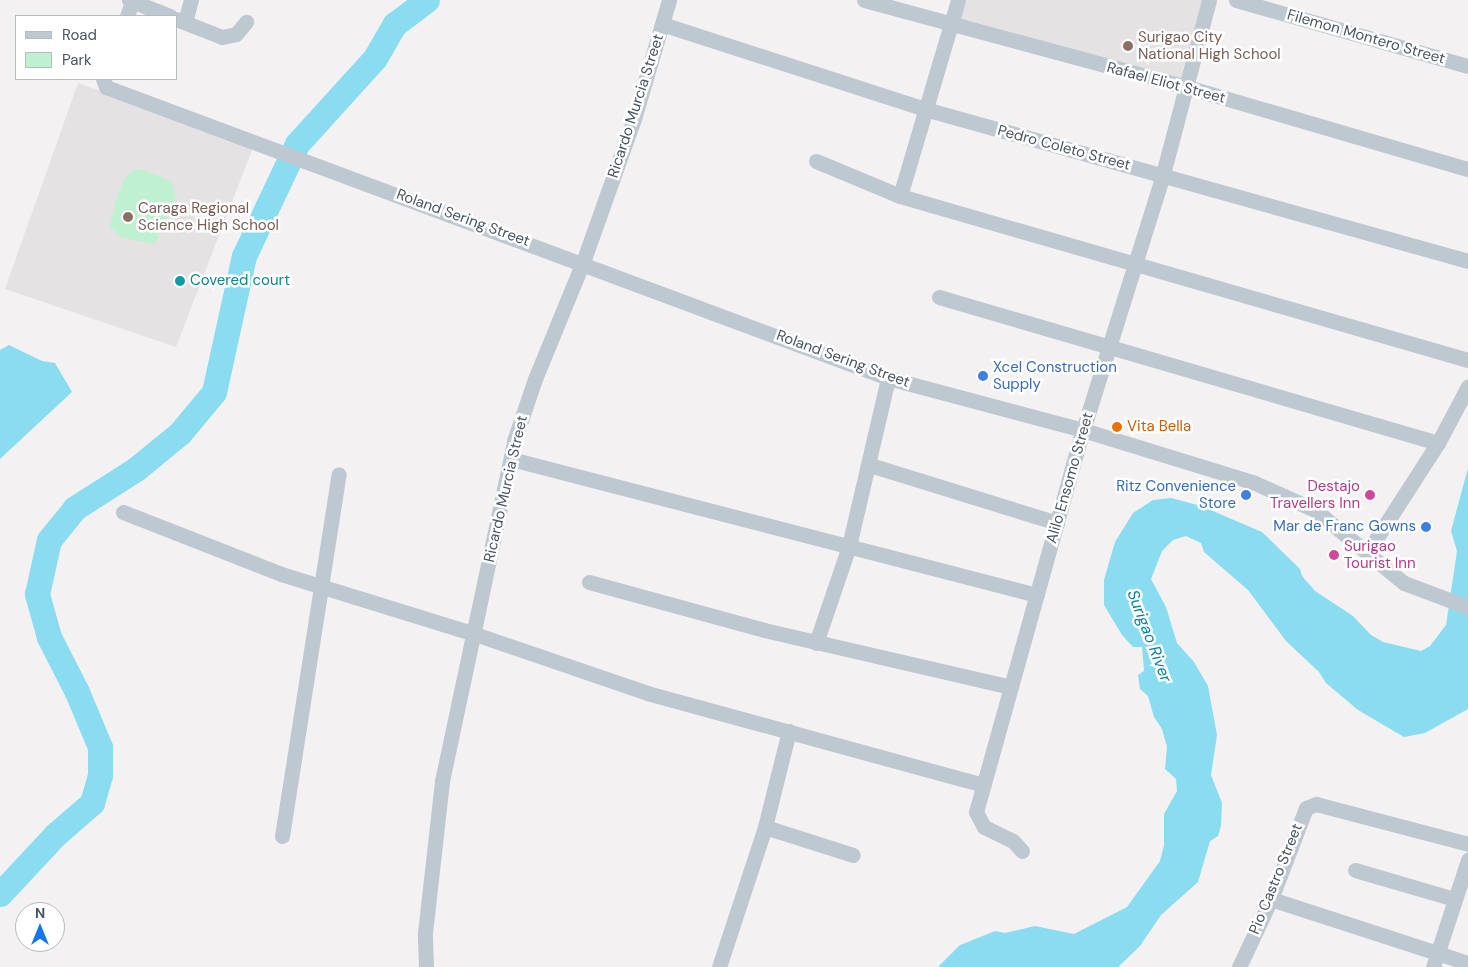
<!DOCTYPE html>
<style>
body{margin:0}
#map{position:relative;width:1468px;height:967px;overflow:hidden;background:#f3f1f1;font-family:"DM Sans",sans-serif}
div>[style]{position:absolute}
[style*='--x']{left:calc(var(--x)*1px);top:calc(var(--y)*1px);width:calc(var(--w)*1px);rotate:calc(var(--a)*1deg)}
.education>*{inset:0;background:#e4e2e3}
.green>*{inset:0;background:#bff1d1}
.water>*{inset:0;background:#8addf0}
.river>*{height:25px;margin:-12.5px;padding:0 12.5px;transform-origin:12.5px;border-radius:12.5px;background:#8addf0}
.street>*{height:15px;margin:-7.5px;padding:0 7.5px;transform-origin:7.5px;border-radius:7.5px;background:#bec8d0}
.dots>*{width:14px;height:14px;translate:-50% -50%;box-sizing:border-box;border:2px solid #fff;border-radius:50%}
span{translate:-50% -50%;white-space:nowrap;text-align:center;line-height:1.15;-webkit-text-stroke:5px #fff;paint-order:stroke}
.education-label{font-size:15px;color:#785e54}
.left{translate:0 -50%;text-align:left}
.street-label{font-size:15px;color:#48555f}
.culture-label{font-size:15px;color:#0d838f}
.shop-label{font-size:15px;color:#366cbe}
.right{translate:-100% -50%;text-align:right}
.food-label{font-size:15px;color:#c56008}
.hotel-label{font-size:15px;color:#b23c85}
.water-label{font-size:16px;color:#08809b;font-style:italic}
.legend{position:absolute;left:15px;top:15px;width:162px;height:65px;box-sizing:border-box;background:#fff;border:1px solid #b6bbbf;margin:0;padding:6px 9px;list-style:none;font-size:15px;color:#48555f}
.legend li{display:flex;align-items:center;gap:10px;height:25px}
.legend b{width:25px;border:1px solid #b6bbbf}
.north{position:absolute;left:15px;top:902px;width:50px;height:50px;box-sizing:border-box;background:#fff;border:1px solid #b6bbbf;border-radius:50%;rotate:0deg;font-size:14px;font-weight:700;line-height:20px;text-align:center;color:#48555f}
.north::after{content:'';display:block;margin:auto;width:18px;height:22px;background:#1276ec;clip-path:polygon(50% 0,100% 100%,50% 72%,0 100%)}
</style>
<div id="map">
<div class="education">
<i style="clip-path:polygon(962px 0,1202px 0,1180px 81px,956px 23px)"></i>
<i style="clip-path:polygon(78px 83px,254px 145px,176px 347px,5px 289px)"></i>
</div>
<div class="green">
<i style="clip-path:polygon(140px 169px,164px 178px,173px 185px,176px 199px,155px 244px,122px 238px,110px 227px,117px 195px,124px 180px,130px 172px)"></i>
</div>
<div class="water">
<i style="clip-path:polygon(9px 345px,42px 361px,55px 363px,72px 392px,0 459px,0 350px)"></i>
<i style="clip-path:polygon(1468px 468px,1468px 709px,1425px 733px,1404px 737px,1358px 710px,1326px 683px,1319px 672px,1286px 641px,1248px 590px,1204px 552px,1201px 543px,1186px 536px,1173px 540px,1162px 551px,1151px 579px,1166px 607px,1177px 643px,1194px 662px,1208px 686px,1217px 735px,1211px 775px,1222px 803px,1221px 826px,1218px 836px,1210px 841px,1198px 882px,1161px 915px,1140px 946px,1118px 967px,938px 967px,960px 945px,995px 931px,1005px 933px,1035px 926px,1074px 934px,1127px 907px,1160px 861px,1164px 845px,1164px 814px,1177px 791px,1176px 779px,1165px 769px,1167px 747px,1162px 729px,1154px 717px,1148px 696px,1140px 689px,1138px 675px,1144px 671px,1142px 647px,1133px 647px,1122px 635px,1104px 605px,1104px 580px,1115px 542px,1133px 513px,1153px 500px,1171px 498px,1201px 506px,1262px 532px,1300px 569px,1302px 576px,1315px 591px,1353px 616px,1371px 635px,1383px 642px,1421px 651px,1430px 646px,1446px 625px,1457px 551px,1451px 531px)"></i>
</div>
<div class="river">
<i style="--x:0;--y:894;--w:81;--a:-47"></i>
<i style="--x:55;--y:835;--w:49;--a:-40.9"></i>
<i style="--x:92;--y:803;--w:29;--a:-74"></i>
<i style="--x:100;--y:775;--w:28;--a:-90"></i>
<i style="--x:100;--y:747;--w:60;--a:-112.7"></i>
<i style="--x:77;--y:692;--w:62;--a:-117"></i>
<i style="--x:49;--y:637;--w:45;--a:-105.6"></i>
<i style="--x:37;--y:594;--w:55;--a:-77.5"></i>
<i style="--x:49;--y:540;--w:41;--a:-50.9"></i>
<i style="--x:75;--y:508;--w:72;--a:-32.6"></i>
<i style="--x:136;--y:469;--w:57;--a:-39.3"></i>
<i style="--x:180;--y:433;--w:53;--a:-50.3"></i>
<i style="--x:214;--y:392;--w:139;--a:-77.6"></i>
<i style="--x:244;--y:256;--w:124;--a:-64.7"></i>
<i style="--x:297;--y:144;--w:116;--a:-47.8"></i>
<i style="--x:375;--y:58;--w:39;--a:-60"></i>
<i style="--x:395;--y:24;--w:40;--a:-37"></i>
</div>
<div class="street">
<i style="--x:129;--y:0;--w:44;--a:21.3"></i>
<i style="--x:864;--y:0;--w:335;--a:15.1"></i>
<i style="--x:1187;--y:87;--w:293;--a:16.3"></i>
<i style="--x:1236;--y:0;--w:241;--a:15.9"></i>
<i style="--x:127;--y:16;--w:15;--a:-70"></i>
<i style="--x:176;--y:19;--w:49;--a:21.4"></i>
<i style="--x:222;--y:37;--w:14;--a:-12"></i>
<i style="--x:236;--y:34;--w:16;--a:-50"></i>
<i style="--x:185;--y:22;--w:23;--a:-75"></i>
<i style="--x:662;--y:24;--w:276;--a:17.9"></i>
<i style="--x:925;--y:109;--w:564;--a:15.64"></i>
<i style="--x:103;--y:79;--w:9;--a:69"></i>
<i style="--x:106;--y:87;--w:834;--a:20.41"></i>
<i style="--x:888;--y:378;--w:202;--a:14.9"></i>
<i style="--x:1083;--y:430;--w:180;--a:17.1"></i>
<i style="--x:1255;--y:483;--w:66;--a:24.2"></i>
<i style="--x:1315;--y:510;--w:115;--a:39.4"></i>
<i style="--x:1404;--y:583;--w:68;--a:20.6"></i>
<i style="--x:816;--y:161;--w:91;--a:22.6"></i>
<i style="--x:900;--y:196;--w:591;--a:16.11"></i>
<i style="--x:900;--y:196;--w:204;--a:-73.5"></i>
<i style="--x:939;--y:297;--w:520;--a:16.31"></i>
<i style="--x:511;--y:459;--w:543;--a:14.5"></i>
<i style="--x:870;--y:465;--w:196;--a:17.2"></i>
<i style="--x:123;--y:512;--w:170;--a:21.4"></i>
<i style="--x:281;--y:574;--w:203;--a:17.2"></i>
<i style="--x:475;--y:634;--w:182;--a:18.9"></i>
<i style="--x:647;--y:693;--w:349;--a:15.3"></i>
<i style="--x:1367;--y:553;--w:131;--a:-57.2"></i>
<i style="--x:1438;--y:443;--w:64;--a:-62.2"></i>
<i style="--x:589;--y:582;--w:181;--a:15.3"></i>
<i style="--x:764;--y:630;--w:253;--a:13"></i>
<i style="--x:816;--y:643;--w:102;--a:-71.2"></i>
<i style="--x:849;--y:546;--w:172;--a:-76.9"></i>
<i style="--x:765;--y:827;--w:92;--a:17.7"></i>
<i style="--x:282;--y:836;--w:366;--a:-81.1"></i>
<i style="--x:1022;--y:851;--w:13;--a:-132"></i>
<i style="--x:1013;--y:841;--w:32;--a:-154"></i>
<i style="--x:984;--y:827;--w:17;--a:-118"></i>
<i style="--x:976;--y:812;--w:397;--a:-74.4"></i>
<i style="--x:1083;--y:430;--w:268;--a:-72.6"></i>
<i style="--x:1163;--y:174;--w:180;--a:-75.2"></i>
<i style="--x:1355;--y:870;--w:103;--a:16.3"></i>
<i style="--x:1271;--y:899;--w:207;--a:18"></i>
<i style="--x:426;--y:967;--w:34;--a:-92"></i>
<i style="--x:425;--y:933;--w:153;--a:-83.6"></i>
<i style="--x:442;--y:781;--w:348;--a:-78"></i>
<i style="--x:514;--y:441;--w:65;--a:-71.3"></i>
<i style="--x:535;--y:379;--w:126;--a:-67.7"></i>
<i style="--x:583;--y:262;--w:152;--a:-70.4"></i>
<i style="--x:634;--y:119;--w:124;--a:-73.6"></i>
<i style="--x:719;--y:967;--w:147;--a:-71.8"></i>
<i style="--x:765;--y:827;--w:99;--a:-76"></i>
<i style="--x:1239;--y:967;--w:75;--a:-64.8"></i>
<i style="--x:1271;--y:899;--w:97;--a:-69"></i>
<i style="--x:1306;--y:808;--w:11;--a:-22"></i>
<i style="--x:1316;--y:804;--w:157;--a:14.7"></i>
<i style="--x:1433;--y:967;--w:113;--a:-71.9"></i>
</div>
<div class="dots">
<i style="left:1128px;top:46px;background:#8d6e63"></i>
<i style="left:128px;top:217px;background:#8d6e63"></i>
<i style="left:180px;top:281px;background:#0f9aa8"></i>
<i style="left:983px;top:376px;background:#3f7fe0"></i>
<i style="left:1117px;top:427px;background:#e8710a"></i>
<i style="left:1246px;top:495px;background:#3f7fe0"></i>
<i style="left:1370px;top:495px;background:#d1479c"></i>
<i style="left:1426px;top:527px;background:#3f7fe0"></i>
<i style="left:1334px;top:555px;background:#d1479c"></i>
</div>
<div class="education-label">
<span class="left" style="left:1138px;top:46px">Surigao City<br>National High School</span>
<span class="left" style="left:138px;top:217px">Caraga Regional<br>Science High School</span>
</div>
<div class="street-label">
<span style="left:1366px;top:37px;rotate:16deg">Filemon Montero Street</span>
<span style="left:1166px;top:83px;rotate:15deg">Rafael Eliot Street</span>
<span style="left:636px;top:106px;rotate:-72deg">Ricardo Murcia Street</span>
<span style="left:1064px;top:148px;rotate:15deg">Pedro Coleto Street</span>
<span style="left:463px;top:218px;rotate:20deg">Roland Sering Street</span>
<span style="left:843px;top:359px;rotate:20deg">Roland Sering Street</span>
<span style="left:1070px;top:478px;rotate:-74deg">Alilo Ensomo Street</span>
<span style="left:506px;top:489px;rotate:-77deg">Ricardo Murcia Street</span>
<span style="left:1276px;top:879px;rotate:-68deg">Pio Castro Street</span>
</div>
<div class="culture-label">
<span class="left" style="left:190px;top:281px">Covered court</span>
</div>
<div class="shop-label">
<span class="left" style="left:993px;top:376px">Xcel Construction<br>Supply</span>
<span class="right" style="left:1236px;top:495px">Ritz Convenience<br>Store</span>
<span class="right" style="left:1416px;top:527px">Mar de Franc Gowns</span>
</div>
<div class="food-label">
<span class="left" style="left:1127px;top:427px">Vita Bella</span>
</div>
<div class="hotel-label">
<span class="right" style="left:1360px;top:495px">Destajo<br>Travellers Inn</span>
<span class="left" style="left:1344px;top:555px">Surigao<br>Tourist Inn</span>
</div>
<div class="water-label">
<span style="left:1149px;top:636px;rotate:69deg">Surigao River</span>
</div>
<ul class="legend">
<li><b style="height:6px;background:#bec8d0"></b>Road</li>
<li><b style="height:14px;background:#bff1d1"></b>Park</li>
</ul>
<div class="north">N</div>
</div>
